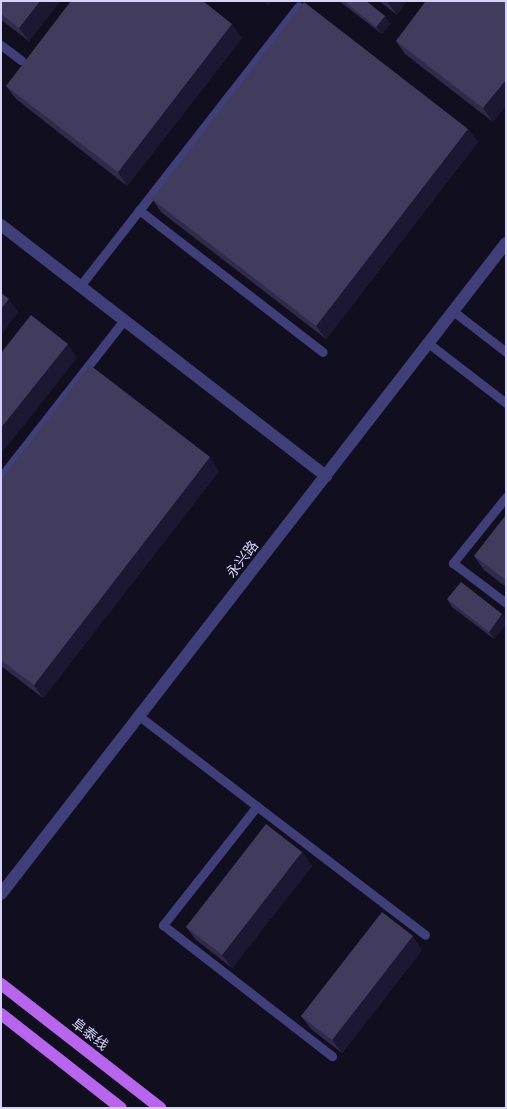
<!DOCTYPE html>
<meta charset="utf-8">
<style>
body{margin:0}
#map{position:relative;width:507px;height:1109px;overflow:hidden;background:#110f1f;font-family:"PT Sans","Noto Sans SC",sans-serif}
div>[style]{position:absolute}
[style*='--x']{left:calc(var(--x)*1px);top:calc(var(--y)*1px);width:calc(var(--w)*1px);rotate:calc(var(--a)*1deg)}
.service>*{height:9px;margin:-4.5px;padding:0 4.5px;transform-origin:4.5px;border-radius:4.5px;background:#403f79}
.minor>*{height:12px;margin:-6px;padding:0 6px;transform-origin:6px;border-radius:6px;background:#403f79}
.tertiary>*{height:12px;margin:-6px;padding:0 6px;transform-origin:6px;border-radius:6px;background:#403f79}
.primary>*{height:12px;margin:-6px;padding:0 6px;transform-origin:6px;border-radius:6px;background:#b865ee}
.wall>*{inset:0;background:#302a4b}
.shaded-wall>*{inset:0;background:#1c1732}
.building>*{inset:0;background:#413c5e}
span{translate:-50% -50%;white-space:nowrap;text-align:center;line-height:1.15;-webkit-text-stroke:4.5px #110f1f;paint-order:stroke}
.street-label{font-size:14px;color:#d6d2fa}
.frame{position:absolute;inset:0;border:2px solid #d6d2fa;pointer-events:none}
</style>
<div id="map">
<div class="service">
<i style="--x:1;--y:45;--w:25;--a:37"></i>
<i style="--x:139;--y:210;--w:232;--a:37.7"></i>
<i style="--x:80;--y:286;--w:355;--a:-52"></i>
<i style="--x:453;--y:311;--w:67;--a:37.7"></i>
<i style="--x:428;--y:343;--w:98;--a:37.6"></i>
<i style="--x:1;--y:477;--w:199;--a:-51.9"></i>
<i style="--x:506;--y:497;--w:85;--a:128.8"></i>
<i style="--x:453;--y:563;--w:66;--a:37"></i>
<i style="--x:139;--y:716;--w:360;--a:37.4"></i>
<i style="--x:257;--y:806;--w:152;--a:128.3"></i>
<i style="--x:163;--y:925;--w:214;--a:37.8"></i>
</div>
<div class="minor">
<i style="--x:1;--y:225;--w:411;--a:37.7"></i>
</div>
<div class="tertiary">
<i style="--x:1;--y:894;--w:824;--a:-52.2"></i>
</div>
<div class="primary">
<i style="--x:1;--y:984;--w:202;--a:37.9"></i>
<i style="--x:1;--y:1014;--w:152;--a:38.1"></i>
</div>
<div class="wall">
<i style="clip-path:polygon(1px 1px,60px 1px,29px 41px,1px 20px)"></i>
<i style="clip-path:polygon(339px 1px,366px 1px,385px 16px,390px 24px,382px 34px)"></i>
<i style="clip-path:polygon(379px 1px,407px 1px,397px 15px)"></i>
<i style="clip-path:polygon(426px 1px,493px 122px,405px 54px,396px 41px)"></i>
<i style="clip-path:polygon(242px 38px,127px 186px,16px 99px,6px 86px)"></i>
<i style="clip-path:polygon(468px 129px,478px 142px,326px 339px,161px 212px,152px 199px)"></i>
<i style="clip-path:polygon(219px 471px,43px 698px,1px 666px,1px 480px)"></i>
<i style="clip-path:polygon(506px 515px,506px 587px,484px 570px,474px 556px)"></i>
<i style="clip-path:polygon(447px 599px,506px 619px,506px 624px,494px 639px,452px 607px)"></i>
<i style="clip-path:polygon(302px 852px,312px 866px,232px 968px,196px 940px,186px 927px)"></i>
<i style="clip-path:polygon(422px 950px,342px 1053px,311px 1029px,301px 1016px)"></i>
</div>
<div class="shaded-wall">
<i style="clip-path:polygon(40px 1px,60px 1px,29px 41px,19px 28px)"></i>
<i style="clip-path:polygon(265px 1px,272px 1px,268px 6px)"></i>
<i style="clip-path:polygon(387px 1px,407px 1px,397px 15px)"></i>
<i style="clip-path:polygon(385px 16px,390px 24px,382px 34px,376px 27px)"></i>
<i style="clip-path:polygon(232px 24px,242px 38px,127px 186px,118px 172px)"></i>
<i style="clip-path:polygon(506px 80px,506px 106px,493px 122px,483px 108px)"></i>
<i style="clip-path:polygon(468px 129px,478px 142px,326px 339px,316px 326px)"></i>
<i style="clip-path:polygon(9px 299px,18px 312px,1px 335px,1px 309px)"></i>
<i style="clip-path:polygon(68px 344px,77px 358px,1px 454px,1px 428px)"></i>
<i style="clip-path:polygon(210px 457px,219px 471px,43px 698px,34px 685px)"></i>
<i style="clip-path:polygon(502px 614px,506px 619px,506px 624px,494px 639px,489px 632px)"></i>
<i style="clip-path:polygon(302px 852px,312px 866px,232px 968px,222px 955px)"></i>
<i style="clip-path:polygon(413px 936px,422px 950px,342px 1053px,332px 1040px)"></i>
</div>
<div class="building">
<i style="clip-path:polygon(1px 1px,40px 1px,19px 28px,1px 14px)"></i>
<i style="clip-path:polygon(71px 1px,203px 1px,232px 24px,118px 172px,6px 86px)"></i>
<i style="clip-path:polygon(344px 1px,366px 1px,385px 16px,376px 27px)"></i>
<i style="clip-path:polygon(426px 1px,506px 1px,506px 80px,483px 108px,396px 41px)"></i>
<i style="clip-path:polygon(304px 2px,468px 129px,316px 326px,152px 199px)"></i>
<i style="clip-path:polygon(1px 293px,9px 299px,1px 309px)"></i>
<i style="clip-path:polygon(31px 315px,68px 344px,1px 428px,1px 353px)"></i>
<i style="clip-path:polygon(90px 365px,210px 457px,34px 685px,1px 660px,1px 480px)"></i>
<i style="clip-path:polygon(506px 515px,506px 580px,474px 556px)"></i>
<i style="clip-path:polygon(461px 582px,502px 614px,489px 632px,447px 599px)"></i>
<i style="clip-path:polygon(266px 824px,302px 852px,222px 955px,186px 927px)"></i>
<i style="clip-path:polygon(382px 912px,413px 936px,332px 1040px,301px 1016px)"></i>
</div>
<div class="street-label">
<span style="left:242px;top:559px;rotate:-52deg">永兴路</span>
<span style="left:90px;top:1034px;rotate:38deg">阜泰线</span>
</div>
<div class="frame"></div>
</div>
